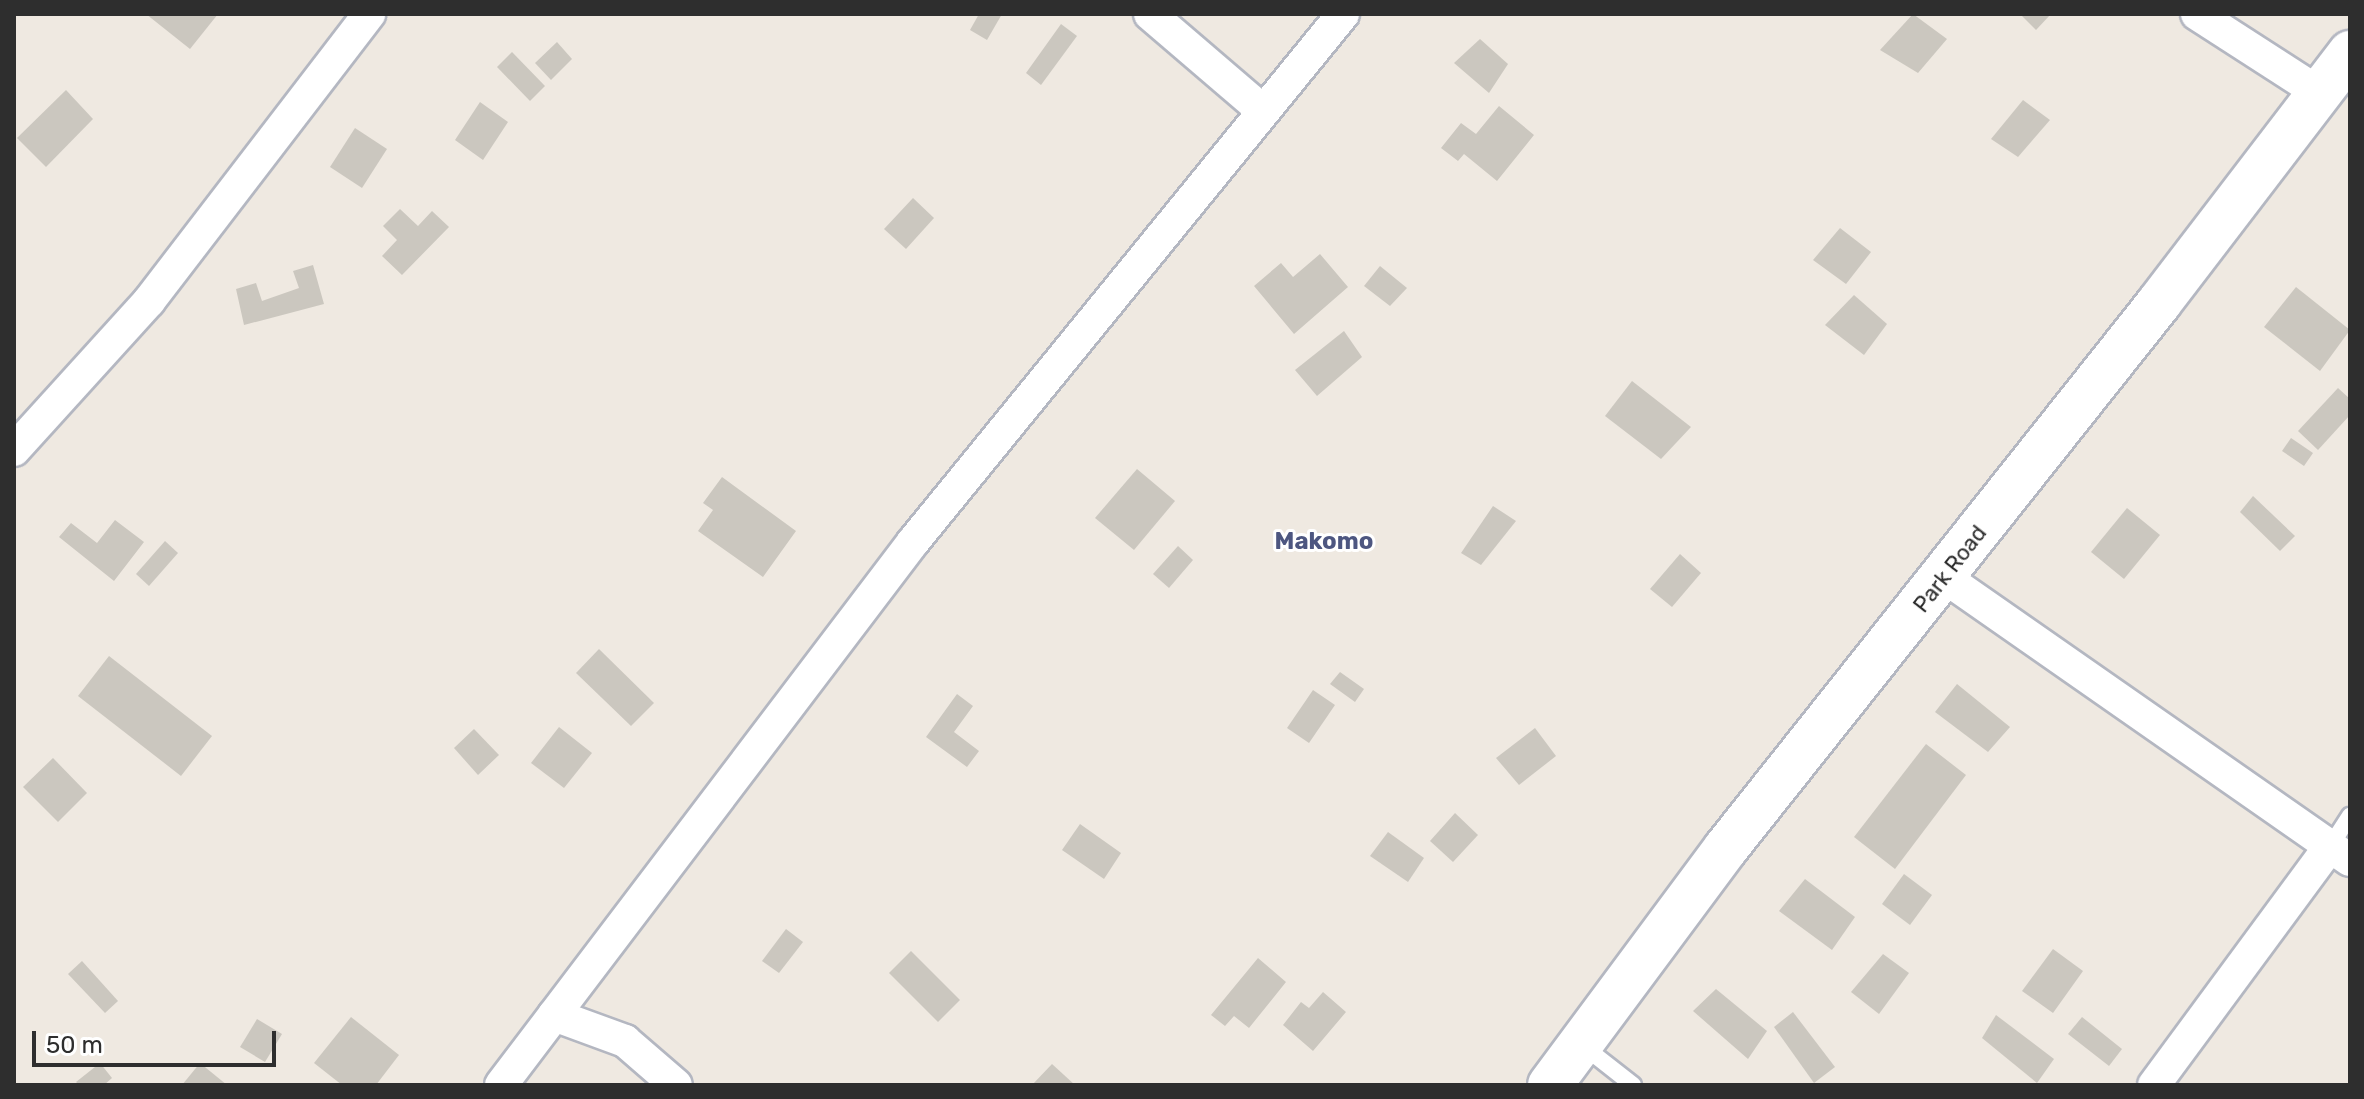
<!DOCTYPE html>
<style>
body{margin:0}
#map{position:relative;width:2364px;height:1099px;overflow:hidden;background:#efe9e1;font-family:Rubik,sans-serif}
div>[style]{position:absolute}
[style*='--x']{left:calc(var(--x)*1px);top:calc(var(--y)*1px);width:calc(var(--w)*1px);rotate:calc(var(--a)*1deg)}
.building>*{inset:0;background:#cbc7bf}
.roads{filter:drop-shadow(2px 0 #b4b7c1) drop-shadow(-2px 0 #b4b7c1) drop-shadow(0 2px #b4b7c1) drop-shadow(0 -2px #b4b7c1)}
.lane>*{height:16px;margin:-8px;padding:0 8px;transform-origin:8px;border-radius:8px;background:#fff}
.street>*{height:32px;margin:-16px;padding:0 16px;transform-origin:16px;border-radius:16px;background:#fff}
.secondary>*{height:44px;margin:-22px;padding:0 22px;transform-origin:22px;border-radius:22px;background:#fff}
span{translate:-50% -50%;white-space:nowrap;text-align:center;line-height:1.15;-webkit-text-stroke:6px #fff;paint-order:stroke}
.street-label{font-size:22px;color:#2e2e2e}
.neighbourhood-label{font-size:24px;color:#4d5680;font-weight:700}
.frame{position:absolute;inset:0;border:16px solid #2e2e2e;pointer-events:none}
.scale{position:absolute;left:32px;top:1031px;width:244px;height:36px;box-sizing:border-box;border:4px solid #2e2e2e;border-top:0;padding-left:10px;font-size:24px;line-height:28px;white-space:nowrap;color:#2e2e2e;-webkit-text-stroke:6px #fff;paint-order:stroke}
</style>
<div id="map">
<div class="building">
<i style="clip-path:polygon(146px 14px,218px 14px,190px 49px)"></i>
<i style="clip-path:polygon(979px 14px,1002px 14px,987px 40px,970px 30px)"></i>
<i style="clip-path:polygon(1913px 14px,1947px 39px,1918px 73px,1880px 50px)"></i>
<i style="clip-path:polygon(2020px 14px,2051px 14px,2036px 30px)"></i>
<i style="clip-path:polygon(1061px 24px,1077px 36px,1041px 85px,1026px 73px)"></i>
<i style="clip-path:polygon(1480px 39px,1508px 64px,1489px 93px,1454px 63px)"></i>
<i style="clip-path:polygon(557px 42px,572px 59px,551px 80px,535px 63px)"></i>
<i style="clip-path:polygon(512px 52px,545px 86px,530px 101px,497px 67px)"></i>
<i style="clip-path:polygon(66px 90px,93px 119px,46px 167px,17px 138px)"></i>
<i style="clip-path:polygon(2023px 100px,2050px 120px,2018px 157px,1991px 139px)"></i>
<i style="clip-path:polygon(480px 102px,508px 122px,483px 160px,455px 140px)"></i>
<i style="clip-path:polygon(1499px 106px,1534px 135px,1497px 181px,1464px 154px,1458px 161px,1441px 148px,1461px 123px,1476px 134px)"></i>
<i style="clip-path:polygon(355px 128px,387px 149px,362px 188px,330px 167px)"></i>
<i style="clip-path:polygon(913px 198px,934px 218px,906px 249px,884px 229px)"></i>
<i style="clip-path:polygon(400px 209px,418px 226px,432px 211px,449px 227px,402px 275px,382px 256px,397px 240px,383px 226px)"></i>
<i style="clip-path:polygon(1840px 228px,1871px 252px,1846px 284px,1813px 260px)"></i>
<i style="clip-path:polygon(1320px 254px,1348px 287px,1294px 334px,1254px 286px,1281px 263px,1293px 277px)"></i>
<i style="clip-path:polygon(313px 265px,324px 304px,244px 325px,236px 289px,256px 283px,262px 301px,299px 288px,293px 271px)"></i>
<i style="clip-path:polygon(1380px 266px,1407px 288px,1390px 306px,1364px 286px)"></i>
<i style="clip-path:polygon(2296px 287px,2350px 330px,2320px 371px,2264px 327px)"></i>
<i style="clip-path:polygon(1854px 295px,1887px 324px,1864px 355px,1825px 325px)"></i>
<i style="clip-path:polygon(1344px 331px,1362px 357px,1317px 396px,1295px 370px)"></i>
<i style="clip-path:polygon(1632px 381px,1691px 427px,1661px 459px,1605px 416px)"></i>
<i style="clip-path:polygon(2338px 388px,2350px 399px,2350px 415px,2318px 450px,2298px 431px)"></i>
<i style="clip-path:polygon(2291px 438px,2313px 453px,2304px 466px,2282px 451px)"></i>
<i style="clip-path:polygon(1137px 469px,1175px 501px,1134px 550px,1095px 518px)"></i>
<i style="clip-path:polygon(722px 477px,796px 531px,763px 577px,698px 531px,713px 510px,703px 503px)"></i>
<i style="clip-path:polygon(2253px 496px,2295px 536px,2280px 551px,2240px 512px)"></i>
<i style="clip-path:polygon(1493px 506px,1516px 521px,1481px 565px,1461px 553px)"></i>
<i style="clip-path:polygon(2127px 508px,2160px 535px,2124px 579px,2091px 552px)"></i>
<i style="clip-path:polygon(115px 520px,144px 542px,114px 581px,59px 537px,71px 523px,97px 543px)"></i>
<i style="clip-path:polygon(165px 541px,178px 553px,149px 586px,136px 574px)"></i>
<i style="clip-path:polygon(1178px 546px,1193px 560px,1169px 588px,1153px 574px)"></i>
<i style="clip-path:polygon(1680px 554px,1701px 573px,1672px 607px,1650px 589px)"></i>
<i style="clip-path:polygon(599px 649px,654px 703px,631px 726px,576px 673px)"></i>
<i style="clip-path:polygon(109px 656px,212px 736px,181px 776px,78px 696px)"></i>
<i style="clip-path:polygon(1340px 672px,1364px 689px,1355px 702px,1330px 684px)"></i>
<i style="clip-path:polygon(1957px 684px,2010px 727px,1988px 752px,1935px 712px)"></i>
<i style="clip-path:polygon(1313px 690px,1335px 705px,1309px 743px,1287px 728px)"></i>
<i style="clip-path:polygon(957px 694px,973px 706px,954px 732px,979px 751px,967px 767px,926px 737px)"></i>
<i style="clip-path:polygon(559px 727px,592px 753px,564px 788px,531px 763px)"></i>
<i style="clip-path:polygon(1535px 728px,1556px 756px,1519px 785px,1496px 758px)"></i>
<i style="clip-path:polygon(474px 729px,499px 755px,478px 775px,454px 748px)"></i>
<i style="clip-path:polygon(1926px 744px,1966px 775px,1895px 869px,1854px 837px)"></i>
<i style="clip-path:polygon(53px 758px,87px 793px,58px 822px,23px 787px)"></i>
<i style="clip-path:polygon(1455px 813px,1478px 835px,1453px 862px,1430px 841px)"></i>
<i style="clip-path:polygon(1080px 824px,1121px 853px,1104px 879px,1062px 850px)"></i>
<i style="clip-path:polygon(1388px 832px,1424px 858px,1408px 882px,1370px 856px)"></i>
<i style="clip-path:polygon(1904px 874px,1932px 895px,1910px 925px,1882px 904px)"></i>
<i style="clip-path:polygon(1805px 879px,1855px 917px,1832px 950px,1779px 911px)"></i>
<i style="clip-path:polygon(786px 929px,803px 942px,779px 973px,762px 961px)"></i>
<i style="clip-path:polygon(2053px 949px,2083px 971px,2053px 1013px,2022px 991px)"></i>
<i style="clip-path:polygon(911px 951px,960px 1000px,938px 1022px,889px 973px)"></i>
<i style="clip-path:polygon(1883px 954px,1909px 973px,1879px 1014px,1851px 992px)"></i>
<i style="clip-path:polygon(1258px 958px,1286px 982px,1249px 1028px,1234px 1016px,1225px 1026px,1211px 1015px)"></i>
<i style="clip-path:polygon(82px 961px,118px 1001px,105px 1013px,68px 974px)"></i>
<i style="clip-path:polygon(1716px 989px,1767px 1031px,1748px 1059px,1693px 1011px)"></i>
<i style="clip-path:polygon(1323px 992px,1346px 1012px,1313px 1051px,1283px 1025px,1301px 1002px,1309px 1008px)"></i>
<i style="clip-path:polygon(1793px 1012px,1835px 1067px,1814px 1083px,1774px 1027px)"></i>
<i style="clip-path:polygon(1996px 1015px,2054px 1059px,2037px 1083px,1982px 1038px)"></i>
<i style="clip-path:polygon(351px 1017px,399px 1055px,376px 1085px,342px 1085px,314px 1063px)"></i>
<i style="clip-path:polygon(2082px 1017px,2122px 1049px,2109px 1066px,2068px 1034px)"></i>
<i style="clip-path:polygon(257px 1019px,282px 1034px,265px 1062px,240px 1047px)"></i>
<i style="clip-path:polygon(100px 1063px,112px 1078px,104px 1085px,79px 1085px,76px 1082px)"></i>
<i style="clip-path:polygon(200px 1063px,227px 1085px,182px 1085px)"></i>
<i style="clip-path:polygon(1052px 1064px,1075px 1085px,1032px 1085px)"></i>
</div>
<div class="roads">
<div class="lane">
<i style="--x:2331;--y:845;--w:35;--a:-57"></i>
<i style="--x:1582;--y:1045;--w:65;--a:38.1"></i>
</div>
<div class="street">
<i style="--x:1150;--y:14;--w:149;--a:40.6"></i>
<i style="--x:2197;--y:14;--w:148;--a:32.8"></i>
<i style="--x:14;--y:450;--w:201;--a:-47.8"></i>
<i style="--x:149;--y:301;--w:362;--a:-52.5"></i>
<i style="--x:1944;--y:577;--w:495;--a:34.9"></i>
<i style="--x:554;--y:1015;--w:76;--a:20.1"></i>
<i style="--x:625;--y:1041;--w:67;--a:40.8"></i>
<i style="--x:501;--y:1085;--w:682;--a:-52.81"></i>
<i style="--x:913;--y:542;--w:681;--a:-50.84"></i>
<i style="--x:2154;--y:1085;--w:298;--a:-53.6"></i>
</div>
<div class="secondary">
<i style="--x:1550;--y:1085;--w:295;--a:-53.4"></i>
<i style="--x:1726;--y:848;--w:696;--a:-51.53"></i>
<i style="--x:2159;--y:303;--w:315;--a:-52.6"></i>
</div>
</div>
<div class="street-label">
<span style="left:1950px;top:569px;rotate:-52deg">Park Road</span>
</div>
<div class="neighbourhood-label">
<span style="left:1324px;top:542px">Makomo</span>
</div>
<div class="frame"></div>
<div class="scale">50 m</div>
</div>
